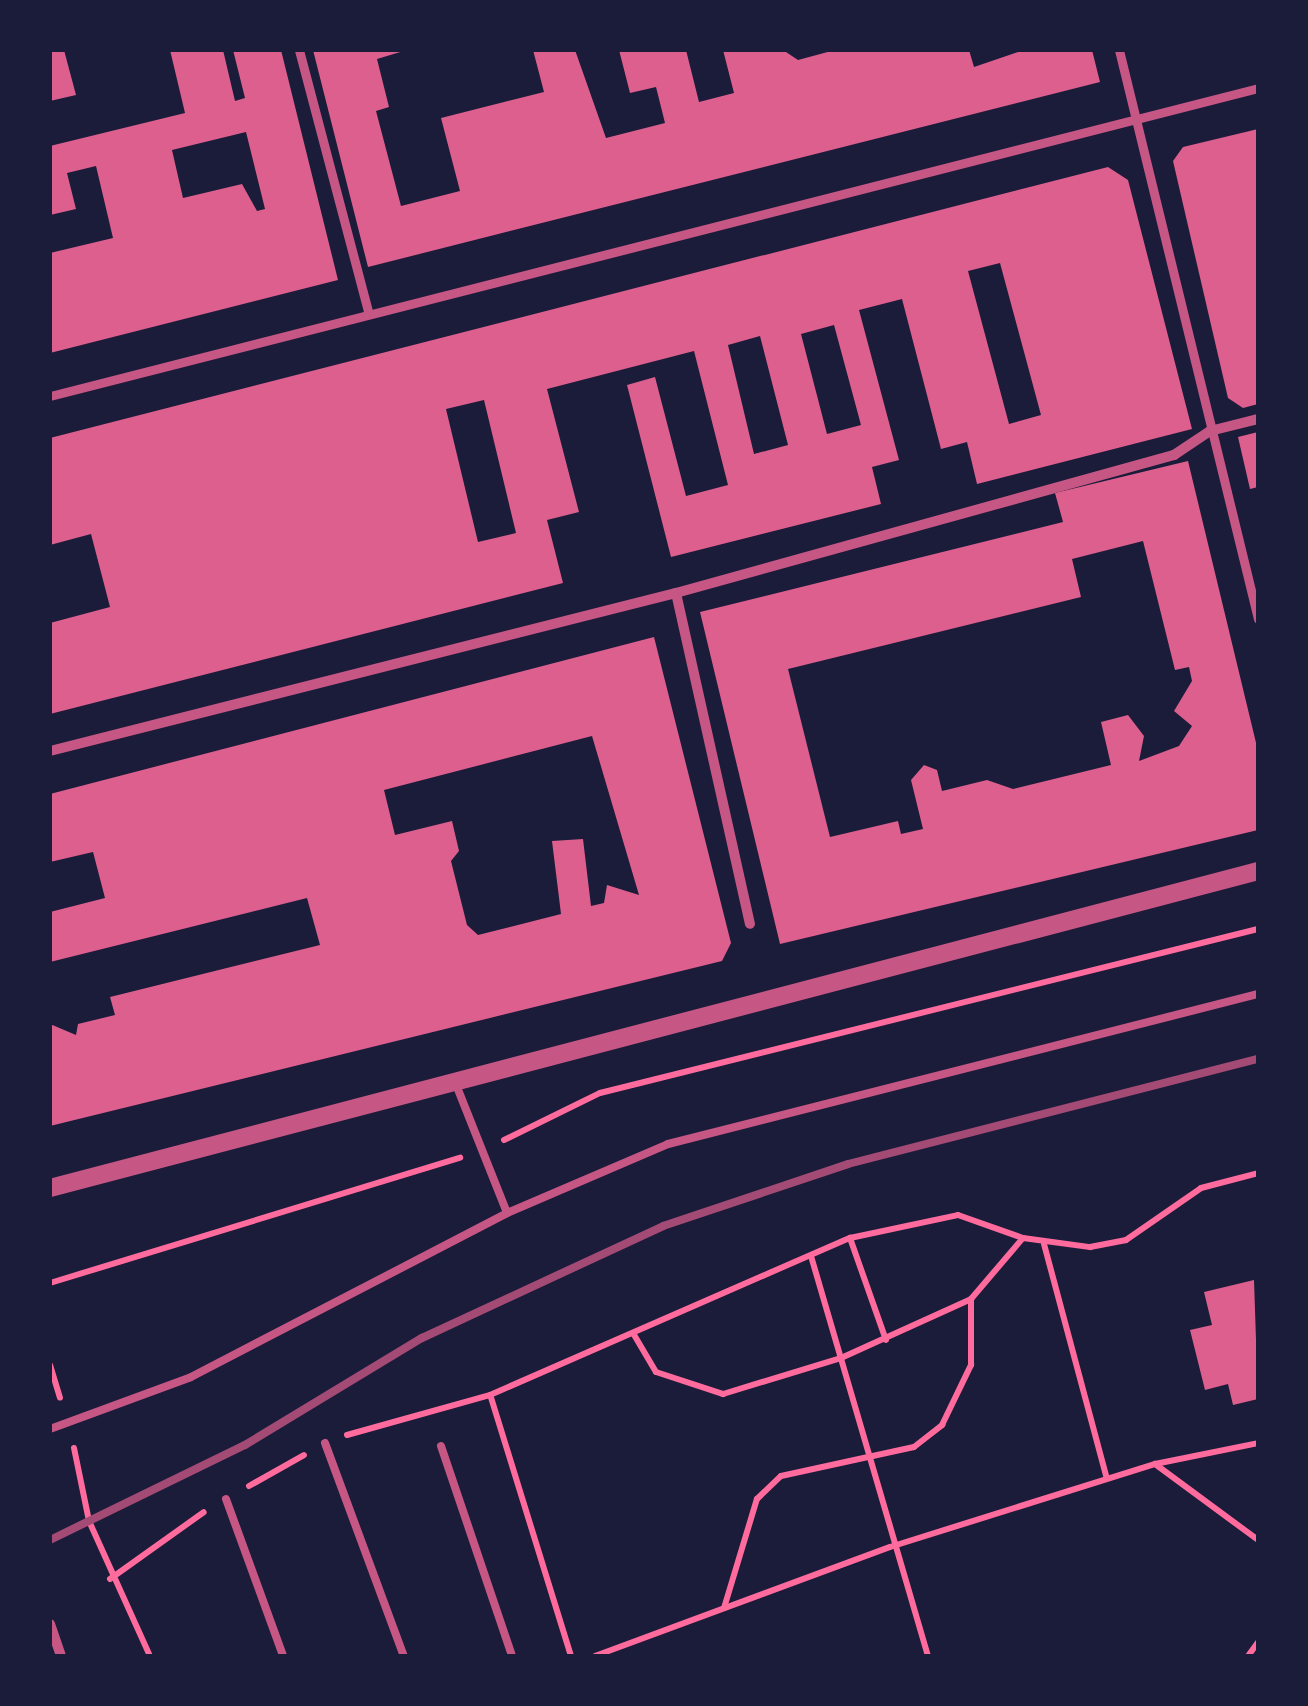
<!DOCTYPE html>
<style>
body{margin:0}
#map{position:relative;width:1308px;height:1706px;overflow:hidden;background:#1b1b3a;font-family:Arial,sans-serif}
div>[style]{position:absolute}
[style*='--x']{left:calc(var(--x)*1px);top:calc(var(--y)*1px);width:calc(var(--w)*1px);rotate:calc(var(--a)*1deg)}
.building>*{inset:0;background:#dd5f8e}
.path>*{height:6px;margin:-3px;padding:0 3px;transform-origin:3px;border-radius:3px;background:#ff6b9d}
.service>*{height:8px;margin:-4px;padding:0 4px;transform-origin:4px;border-radius:4px;background:#c65784}
.pedestrian>*{height:9px;margin:-4.5px;padding:0 4.5px;transform-origin:4.5px;border-radius:4.5px;background:#c65784}
.minor>*{height:10px;margin:-5px;padding:0 5px;transform-origin:5px;border-radius:5px;background:#c65784}
.tertiary>*{height:18px;margin:-9px;padding:0 9px;transform-origin:9px;border-radius:9px;background:#c65784}
.rail>*{height:8px;margin:-4px;padding:0 4px;transform-origin:4px;border-radius:4px;background:#a44b75}
span{translate:-50% -50%;white-space:nowrap;text-align:center;line-height:1.15;-webkit-text-stroke:10px #1b1b3a;paint-order:stroke}
.frame{position:absolute;inset:0;border:52px solid #1b1b3a;pointer-events:none}
</style>
<div id="map">
<div class="building">
<i style="clip-path:polygon(50px 50px,64px 50px,76px 95px,50px 101px)"></i>
<i style="clip-path:polygon(evenodd,170px 50px,223px 50px,235px 101px,245px 98px,233px 50px,281px 50px,338px 280px,50px 353px,50px 253px,113px 238px,96px 166px,67px 173px,76px 209px,50px 215px,50px 146px,185px 113px,170px 50px,246px 132px,265px 209px,257px 211px,242px 184px,183px 198px,172px 150px,246px 132px)"></i>
<i style="clip-path:polygon(313px 50px,407px 50px,377px 59px,389px 107px,376px 111px,401px 206px,460px 191px,441px 118px,544px 92px,533px 50px,575px 50px,606px 138px,665px 123px,656px 87px,630px 93px,619px 50px,686px 50px,699px 102px,734px 93px,723px 50px,783px 50px,798px 60px,835px 50px,969px 50px,974px 67px,1024px 50px,1092px 50px,1100px 82px,368px 267px)"></i>
<i style="clip-path:polygon(1258px 129px,1258px 404px,1243px 408px,1228px 398px,1173px 161px,1183px 147px)"></i>
<i style="clip-path:polygon(evenodd,1108px 167px,1128px 180px,1192px 429px,977px 484px,967px 442px,941px 449px,902px 299px,859px 310px,899px 460px,872px 467px,881px 504px,671px 557px,627px 385px,655px 377px,686px 496px,728px 485px,694px 351px,547px 389px,579px 512px,547px 520px,563px 583px,50px 714px,50px 623px,110px 607px,91px 534px,50px 545px,50px 438px,1108px 167px,1000px 263px,1041px 415px,1009px 424px,968px 271px,1000px 263px,1108px 167px,834px 325px,861px 425px,827px 434px,801px 334px,834px 325px,1108px 167px,760px 336px,788px 445px,754px 454px,728px 345px,760px 336px,1108px 167px,484px 400px,516px 533px,478px 542px,446px 409px,484px 400px)"></i>
<i style="clip-path:polygon(1258px 432px,1258px 487px,1250px 489px,1238px 437px)"></i>
<i style="clip-path:polygon(evenodd,1188px 461px,1258px 751px,1258px 830px,780px 944px,700px 612px,1063px 522px,1055px 493px,1188px 461px,1143px 541px,1175px 670px,1189px 667px,1192px 681px,1174px 711px,1192px 726px,1179px 746px,1139px 761px,1144px 736px,1128px 715px,1101px 722px,1111px 765px,1013px 789px,987px 780px,942px 791px,937px 770px,924px 765px,911px 780px,923px 829px,901px 834px,898px 821px,830px 837px,788px 669px,1081px 597px,1072px 559px,1143px 541px)"></i>
<i style="clip-path:polygon(evenodd,654px 637px,731px 943px,722px 961px,50px 1126px,50px 1024px,76px 1035px,78px 1024px,115px 1015px,110px 997px,320px 945px,307px 898px,50px 962px,50px 912px,105px 898px,93px 852px,50px 862px,50px 794px,654px 637px,592px 736px,639px 895px,607px 885px,604px 903px,591px 906px,583px 839px,552px 841px,561px 914px,478px 935px,467px 925px,451px 861px,459px 851px,452px 821px,395px 835px,384px 790px,592px 736px)"></i>
<i style="clip-path:polygon(1254px 1280px,1258px 1399px,1233px 1405px,1228px 1384px,1205px 1390px,1190px 1330px,1212px 1325px,1204px 1292px)"></i>
</div>
<div class="path">
<i style="--x:504;--y:1140;--w:107;--a:-26.1"></i>
<i style="--x:600;--y:1093;--w:678;--a:-14"></i>
<i style="--x:850;--y:1238;--w:108;--a:70.6"></i>
<i style="--x:1044;--y:1244;--w:243;--a:75"></i>
<i style="--x:811;--y:1256;--w:417;--a:73.7"></i>
<i style="--x:50;--y:1283;--w:429;--a:-17"></i>
<i style="--x:633;--y:1333;--w:45;--a:59.5"></i>
<i style="--x:656;--y:1372;--w:71;--a:18.2"></i>
<i style="--x:723;--y:1394;--w:123;--a:-17"></i>
<i style="--x:841;--y:1358;--w:143;--a:-24.4"></i>
<i style="--x:971;--y:1299;--w:80;--a:-49.6"></i>
<i style="--x:50;--y:1365;--w:34;--a:73"></i>
<i style="--x:347;--y:1435;--w:148;--a:-15.6"></i>
<i style="--x:74;--y:1448;--w:75;--a:78.4"></i>
<i style="--x:89;--y:1521;--w:148;--a:65.7"></i>
<i style="--x:1155;--y:1464;--w:128;--a:36.4"></i>
<i style="--x:249;--y:1486;--w:63;--a:-29.4"></i>
<i style="--x:110;--y:1579;--w:115;--a:-35.5"></i>
<i style="--x:724;--y:1608;--w:114;--a:-73.2"></i>
<i style="--x:757;--y:1499;--w:33;--a:-44"></i>
<i style="--x:781;--y:1476;--w:136;--a:-12.3"></i>
<i style="--x:914;--y:1447;--w:36;--a:-38"></i>
<i style="--x:942;--y:1425;--w:67;--a:-64.2"></i>
<i style="--x:971;--y:1365;--w:66;--a:-90"></i>
<i style="--x:571;--y:1656;--w:273;--a:-107.2"></i>
<i style="--x:490;--y:1395;--w:393;--a:-23.6"></i>
<i style="--x:850;--y:1238;--w:110;--a:-12"></i>
<i style="--x:958;--y:1215;--w:69;--a:19.5"></i>
<i style="--x:1023;--y:1238;--w:68;--a:7.7"></i>
<i style="--x:1090;--y:1247;--w:37;--a:-11"></i>
<i style="--x:1126;--y:1240;--w:91;--a:-34.7"></i>
<i style="--x:1201;--y:1188;--w:59;--a:-14.7"></i>
<i style="--x:595;--y:1656;--w:314;--a:-20.3"></i>
<i style="--x:890;--y:1547;--w:278;--a:-17.4"></i>
<i style="--x:1155;--y:1464;--w:105;--a:-11.5"></i>
<i style="--x:1248;--y:1656;--w:17;--a:-54"></i>
</div>
<div class="service">
<i style="--x:455;--y:1082;--w:141;--a:68.3"></i>
<i style="--x:50;--y:1429;--w:150;--a:-20.2"></i>
<i style="--x:191;--y:1377;--w:356;--a:-27.4"></i>
<i style="--x:507;--y:1213;--w:175;--a:-23.2"></i>
<i style="--x:668;--y:1144;--w:609;--a:-14.26"></i>
<i style="--x:325;--y:1443;--w:227;--a:69.7"></i>
<i style="--x:441;--y:1446;--w:222;--a:71.3"></i>
<i style="--x:226;--y:1499;--w:167;--a:70"></i>
</div>
<div class="pedestrian">
<i style="--x:299;--y:50;--w:271;--a:75.2"></i>
<i style="--x:1119;--y:50;--w:586;--a:76.27"></i>
<i style="--x:50;--y:396;--w:1247;--a:-14.3"></i>
</div>
<div class="minor">
<i style="--x:676;--y:593;--w:339;--a:77.4"></i>
<i style="--x:50;--y:751;--w:646;--a:-14.17"></i>
<i style="--x:676;--y:593;--w:517;--a:-15.49"></i>
<i style="--x:1174;--y:455;--w:43;--a:-33.7"></i>
<i style="--x:1210;--y:431;--w:49;--a:-14"></i>
<i style="--x:50;--y:1624;--w:34;--a:71"></i>
</div>
<div class="tertiary">
<i style="--x:50;--y:1188;--w:1249;--a:-14.7"></i>
</div>
<div class="rail">
<i style="--x:50;--y:1540;--w:217;--a:-26"></i>
<i style="--x:245;--y:1445;--w:207;--a:-31.2"></i>
<i style="--x:422;--y:1338;--w:266;--a:-24.9"></i>
<i style="--x:663;--y:1226;--w:195;--a:-18.5"></i>
<i style="--x:848;--y:1164;--w:423;--a:-14.4"></i>
</div>
<div class="frame"></div>
</div>
